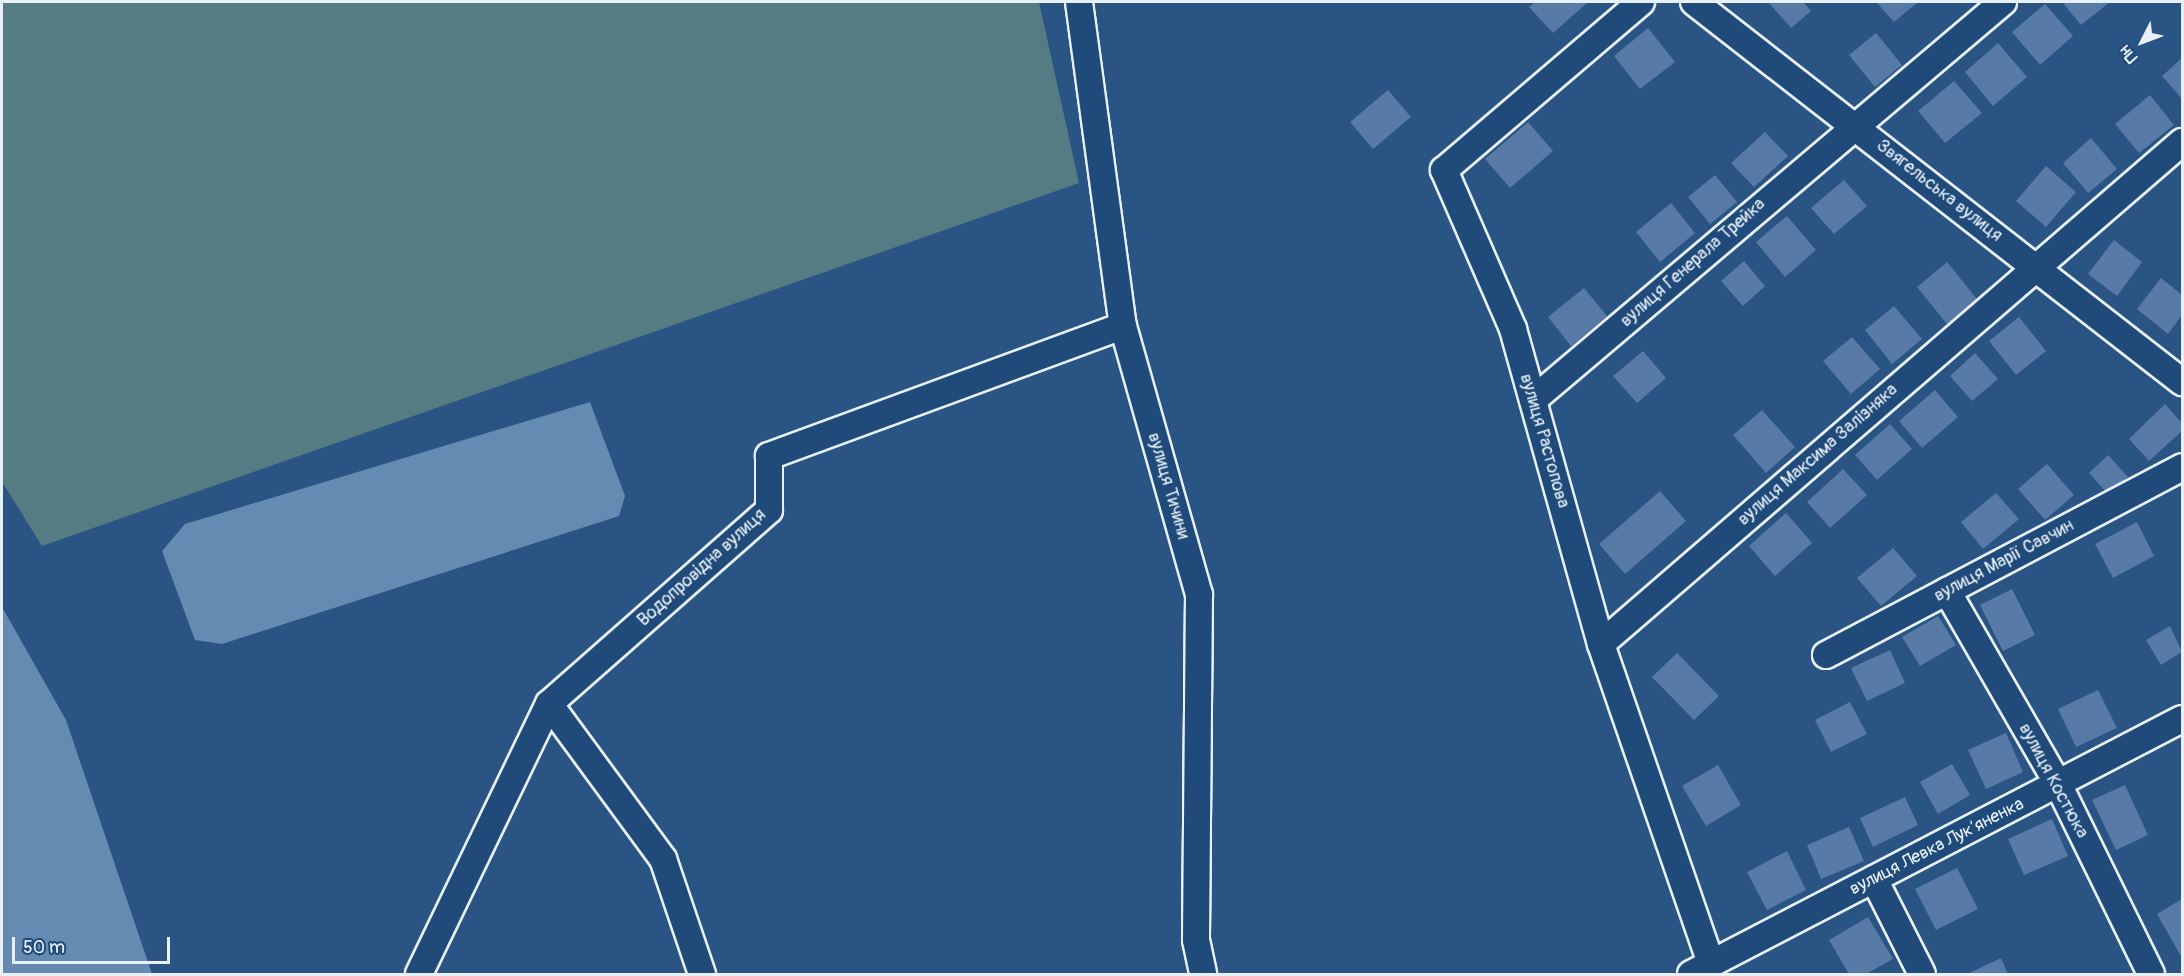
<!DOCTYPE html>
<meta charset="utf-8">
<style>
body{margin:0}
#map{position:relative;width:2184px;height:976px;overflow:hidden;background:#2a5483;font-family:Pangolin,sans-serif}
div>[style]{position:absolute}
[style*='--x']{left:calc(var(--x)*1px);top:calc(var(--y)*1px);width:calc(var(--w)*1px);rotate:calc(var(--a)*1deg)}
.green>*{inset:0;background:#557c83}
.water>*{inset:0;background:#658bb2}
.building>*{inset:0;background:#587aa6}
.roads{filter:drop-shadow(2px 0 #e8f1f8) drop-shadow(-2px 0 #e8f1f8) drop-shadow(0 2px #e8f1f8) drop-shadow(0 -2px #e8f1f8)}
.minor>*{height:26px;margin:-13px;padding:0 13px;transform-origin:13px;border-radius:13px;background:#1f4a7a}
span{translate:-50% -50%;white-space:nowrap;text-align:center;line-height:1.15;-webkit-text-stroke:5px #1f4a7a;paint-order:stroke}
.street-label{font-size:18px;color:#e8f1f8}
.frame{position:absolute;inset:0;border:3px solid #e8f1f8;pointer-events:none}
.north{position:absolute;left:2112px;top:12px;width:60px;height:60px;-webkit-text-stroke:4px #1f4a7a;paint-order:stroke;rotate:228deg;font-size:16px;font-weight:700;line-height:24px;text-align:center;color:#e8f1f8}
.north::after{content:'';display:block;margin:auto;width:21px;height:27px;background:#e8f1f8;clip-path:polygon(50% 0,100% 100%,50% 72%,0 100%)}
.scale{position:absolute;left:12px;top:937px;width:158px;height:27px;box-sizing:border-box;border:3px solid #e8f1f8;border-top:0;padding-left:8px;font-size:18px;line-height:21px;white-space:nowrap;color:#e8f1f8;-webkit-text-stroke:4px #1f4a7a;paint-order:stroke}
</style>
<div id="map">
<div class="green">
<i style="clip-path:polygon(2px 2px,1039px 2px,1079px 183px,42px 546px,2px 482px)"></i>
</div>
<div class="water">
<i style="clip-path:polygon(590px 402px,625px 496px,619px 516px,222px 644px,195px 640px,162px 551px,185px 524px)"></i>
<i style="clip-path:polygon(2px 607px,66px 720px,152px 974px,2px 974px)"></i>
</div>
<div class="building">
<i style="clip-path:polygon(1535px 2px,1585px 2px,1587px 3px,1553px 33px,1529px 7px)"></i>
<i style="clip-path:polygon(1768px 2px,1803px 2px,1811px 11px,1791px 28px)"></i>
<i style="clip-path:polygon(1876px 2px,1918px 2px,1894px 22px)"></i>
<i style="clip-path:polygon(2062px 2px,2110px 2px,2081px 25px)"></i>
<i style="clip-path:polygon(2045px 4px,2073px 36px,2040px 65px,2012px 32px)"></i>
<i style="clip-path:polygon(1648px 28px,1675px 62px,1640px 89px,1614px 56px)"></i>
<i style="clip-path:polygon(1876px 33px,1902px 65px,1875px 87px,1849px 55px)"></i>
<i style="clip-path:polygon(1998px 43px,2027px 77px,1993px 106px,1965px 72px)"></i>
<i style="clip-path:polygon(2182px 58px,2182px 99px,2162px 76px)"></i>
<i style="clip-path:polygon(1954px 81px,1982px 113px,1945px 143px,1918px 111px)"></i>
<i style="clip-path:polygon(1388px 90px,1411px 117px,1373px 149px,1350px 122px)"></i>
<i style="clip-path:polygon(2150px 95px,2174px 125px,2139px 153px,2115px 124px)"></i>
<i style="clip-path:polygon(1528px 122px,1553px 151px,1510px 188px,1485px 159px)"></i>
<i style="clip-path:polygon(1765px 132px,1788px 156px,1754px 187px,1731px 163px)"></i>
<i style="clip-path:polygon(2091px 138px,2117px 169px,2088px 193px,2063px 163px)"></i>
<i style="clip-path:polygon(2046px 166px,2076px 192px,2046px 227px,2016px 201px)"></i>
<i style="clip-path:polygon(1715px 175px,1737px 202px,1710px 224px,1688px 197px)"></i>
<i style="clip-path:polygon(1844px 180px,1867px 206px,1834px 234px,1811px 208px)"></i>
<i style="clip-path:polygon(1671px 203px,1695px 233px,1660px 262px,1636px 232px)"></i>
<i style="clip-path:polygon(1787px 216px,1816px 250px,1785px 277px,1756px 242px)"></i>
<i style="clip-path:polygon(2114px 240px,2142px 262px,2117px 296px,2088px 274px)"></i>
<i style="clip-path:polygon(1744px 261px,1765px 286px,1743px 306px,1721px 281px)"></i>
<i style="clip-path:polygon(1947px 262px,1977px 299px,1947px 324px,1917px 287px)"></i>
<i style="clip-path:polygon(2161px 278px,2182px 295px,2182px 315px,2168px 334px,2137px 309px)"></i>
<i style="clip-path:polygon(1584px 288px,1607px 316px,1571px 346px,1548px 317px)"></i>
<i style="clip-path:polygon(1894px 306px,1922px 339px,1892px 364px,1865px 330px)"></i>
<i style="clip-path:polygon(2019px 317px,2046px 351px,2016px 375px,1989px 341px)"></i>
<i style="clip-path:polygon(1852px 337px,1880px 369px,1851px 394px,1823px 361px)"></i>
<i style="clip-path:polygon(1643px 351px,1666px 378px,1637px 403px,1613px 376px)"></i>
<i style="clip-path:polygon(1975px 353px,1998px 379px,1972px 401px,1950px 376px)"></i>
<i style="clip-path:polygon(1935px 390px,1958px 417px,1922px 448px,1899px 421px)"></i>
<i style="clip-path:polygon(2165px 404px,2182px 423px,2182px 431px,2149px 461px,2129px 439px)"></i>
<i style="clip-path:polygon(1762px 410px,1795px 447px,1766px 473px,1733px 435px)"></i>
<i style="clip-path:polygon(1890px 424px,1912px 449px,1877px 480px,1855px 455px)"></i>
<i style="clip-path:polygon(2108px 455px,2128px 477px,2109px 495px,2089px 473px)"></i>
<i style="clip-path:polygon(2047px 464px,2074px 495px,2045px 520px,2018px 489px)"></i>
<i style="clip-path:polygon(1843px 469px,1867px 495px,1830px 528px,1807px 502px)"></i>
<i style="clip-path:polygon(1660px 491px,1686px 521px,1625px 574px,1599px 544px)"></i>
<i style="clip-path:polygon(1996px 493px,2019px 519px,1983px 549px,1961px 522px)"></i>
<i style="clip-path:polygon(1786px 513px,1812px 543px,1775px 576px,1749px 546px)"></i>
<i style="clip-path:polygon(2137px 522px,2154px 556px,2113px 578px,2095px 544px)"></i>
<i style="clip-path:polygon(1893px 548px,1917px 576px,1881px 606px,1857px 578px)"></i>
<i style="clip-path:polygon(2012px 589px,2035px 635px,2003px 651px,1980px 605px)"></i>
<i style="clip-path:polygon(1938px 616px,1956px 645px,1920px 666px,1902px 637px)"></i>
<i style="clip-path:polygon(2170px 626px,2182px 652px,2161px 665px,2146px 640px)"></i>
<i style="clip-path:polygon(1890px 650px,1905px 683px,1867px 701px,1851px 668px)"></i>
<i style="clip-path:polygon(1677px 653px,1719px 696px,1694px 720px,1652px 677px)"></i>
<i style="clip-path:polygon(2098px 690px,2117px 728px,2076px 747px,2058px 709px)"></i>
<i style="clip-path:polygon(1850px 702px,1867px 734px,1831px 752px,1815px 720px)"></i>
<i style="clip-path:polygon(2006px 733px,2023px 772px,1986px 789px,1968px 750px)"></i>
<i style="clip-path:polygon(1952px 764px,1970px 795px,1938px 814px,1920px 782px)"></i>
<i style="clip-path:polygon(1718px 765px,1741px 805px,1706px 826px,1682px 786px)"></i>
<i style="clip-path:polygon(2125px 785px,2148px 835px,2116px 850px,2092px 800px)"></i>
<i style="clip-path:polygon(1905px 797px,1918px 825px,1873px 847px,1860px 818px)"></i>
<i style="clip-path:polygon(2052px 819px,2068px 856px,2024px 875px,2008px 839px)"></i>
<i style="clip-path:polygon(1849px 827px,1864px 861px,1821px 879px,1807px 845px)"></i>
<i style="clip-path:polygon(1787px 851px,1806px 890px,1767px 910px,1747px 872px)"></i>
<i style="clip-path:polygon(1957px 868px,1978px 909px,1936px 930px,1915px 889px)"></i>
<i style="clip-path:polygon(2182px 899px,2182px 958px,2157px 914px)"></i>
<i style="clip-path:polygon(1868px 917px,1893px 959px,1866px 974px,1849px 974px,1829px 940px)"></i>
<i style="clip-path:polygon(2001px 958px,2008px 974px,1967px 974px)"></i>
</div>
<div class="roads">
<div class="minor">
<i style="--x:1079;--y:2;--w:327;--a:82.3"></i>
<i style="--x:1123;--y:326;--w:279;--a:74.2"></i>
<i style="--x:1199;--y:594;--w:346;--a:90.5"></i>
<i style="--x:1196;--y:940;--w:35;--a:78"></i>
<i style="--x:1641;--y:2;--w:259;--a:139.5"></i>
<i style="--x:1444;--y:170;--w:173;--a:66.5"></i>
<i style="--x:1513;--y:329;--w:327;--a:74.4"></i>
<i style="--x:1601;--y:644;--w:338;--a:71"></i>
<i style="--x:1694;--y:2;--w:619;--a:37.91"></i>
<i style="--x:1533;--y:400;--w:616;--a:-40.26"></i>
<i style="--x:1947;--y:591;--w:225;--a:60.1"></i>
<i style="--x:2059;--y:786;--w:209;--a:63.9"></i>
<i style="--x:1601;--y:644;--w:768;--a:-40.83"></i>
<i style="--x:1826;--y:655;--w:403;--a:-27.8"></i>
<i style="--x:1874;--y:879;--w:106;--a:63.2"></i>
<i style="--x:419;--y:974;--w:300;--a:-64.3"></i>
<i style="--x:702;--y:974;--w:121;--a:-108.7"></i>
<i style="--x:663;--y:859;--w:192;--a:-126.3"></i>
<i style="--x:549;--y:704;--w:293;--a:-41.4"></i>
<i style="--x:769;--y:510;--w:54;--a:-90"></i>
<i style="--x:769;--y:456;--w:377;--a:-20.2"></i>
<i style="--x:1691;--y:974;--w:553;--a:-27.45"></i>
</div>
</div>
<div class="street-label">
<span style="left:1939px;top:191px;rotate:38deg">Звягельська вулиця</span>
<span style="left:1693px;top:263px;rotate:-41deg">вулиця Генерала Трейка</span>
<span style="left:1544px;top:441px;rotate:74deg">вулиця Растопова</span>
<span style="left:1818px;top:455px;rotate:-41deg">вулиця Максима Залізняка</span>
<span style="left:1168px;top:486px;rotate:74deg">вулиця Тичини</span>
<span style="left:2004px;top:561px;rotate:-28deg">вулиця Марії Савчин</span>
<span style="left:702px;top:568px;rotate:-42deg">Водопровідна вулиця</span>
<span style="left:2053px;top:781px;rotate:62deg">вулиця Костюка</span>
<span style="left:1937px;top:847px;rotate:-27deg">вулиця Левка Лукʼяненка</span>
</div>
<div class="frame"></div>
<div class="north">Пн</div>
<div class="scale">50 m</div>
</div>
